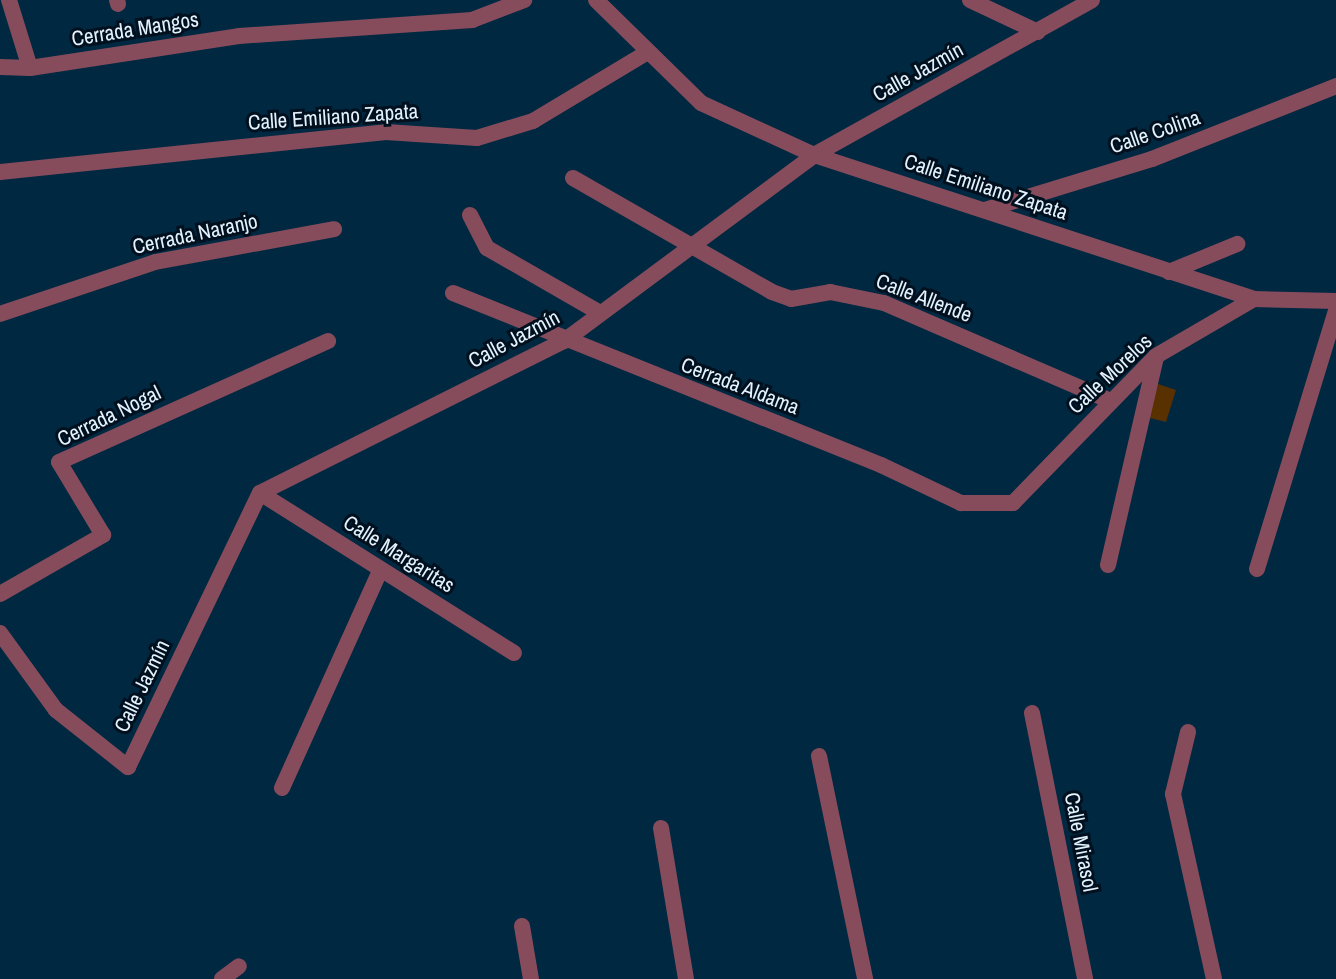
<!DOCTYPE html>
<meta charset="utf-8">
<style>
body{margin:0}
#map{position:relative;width:1336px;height:979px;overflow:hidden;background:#012841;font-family:"Archivo Narrow",sans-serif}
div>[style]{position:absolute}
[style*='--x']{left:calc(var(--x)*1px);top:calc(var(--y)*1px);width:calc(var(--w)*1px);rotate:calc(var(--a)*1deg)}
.green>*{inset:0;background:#593100}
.minor>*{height:16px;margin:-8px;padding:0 8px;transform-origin:8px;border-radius:8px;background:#864c5c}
span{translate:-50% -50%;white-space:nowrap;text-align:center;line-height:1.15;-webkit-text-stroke:6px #00101e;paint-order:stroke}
.street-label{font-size:21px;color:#e4f2fd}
</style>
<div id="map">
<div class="green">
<i style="clip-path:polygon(1155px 383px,1176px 390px,1166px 422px,1146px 417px)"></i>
</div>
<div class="minor">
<i style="--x:9;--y:0;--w:71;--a:72.8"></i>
<i style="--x:117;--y:0;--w:4;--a:76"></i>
<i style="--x:596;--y:0;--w:147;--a:44.4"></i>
<i style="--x:701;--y:103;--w:124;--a:24.7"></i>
<i style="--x:814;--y:155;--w:463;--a:18.1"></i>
<i style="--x:1254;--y:299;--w:82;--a:1.4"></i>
<i style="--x:970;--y:0;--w:75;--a:25.2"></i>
<i style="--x:0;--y:67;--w:30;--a:2"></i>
<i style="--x:30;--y:68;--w:211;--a:-8.7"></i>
<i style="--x:239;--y:36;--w:234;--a:-3.9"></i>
<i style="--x:472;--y:20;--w:56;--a:-21"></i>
<i style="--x:0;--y:172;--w:388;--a:-5.9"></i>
<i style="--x:386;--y:132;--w:91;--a:3.8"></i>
<i style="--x:477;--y:138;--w:59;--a:-16.9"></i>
<i style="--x:533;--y:121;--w:134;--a:-31"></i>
<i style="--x:573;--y:178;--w:229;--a:29.8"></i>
<i style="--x:772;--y:292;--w:20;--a:20"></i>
<i style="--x:791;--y:299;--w:40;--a:-10"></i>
<i style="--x:830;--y:292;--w:55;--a:11.5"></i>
<i style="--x:884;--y:303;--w:246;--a:23.4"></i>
<i style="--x:985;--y:210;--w:175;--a:-17"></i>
<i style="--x:1152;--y:159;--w:198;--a:-21.6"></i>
<i style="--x:470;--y:215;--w:37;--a:63"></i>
<i style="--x:487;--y:248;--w:130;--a:29.9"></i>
<i style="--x:1169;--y:272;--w:74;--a:-22.4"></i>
<i style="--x:453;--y:293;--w:461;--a:21.9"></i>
<i style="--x:881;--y:465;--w:89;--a:25.4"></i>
<i style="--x:961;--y:503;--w:52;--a:0"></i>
<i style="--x:1013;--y:503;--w:205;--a:-45.8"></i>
<i style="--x:1156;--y:356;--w:113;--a:-30.2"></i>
<i style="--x:0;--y:314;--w:163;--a:-18.5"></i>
<i style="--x:155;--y:262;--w:182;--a:-10.4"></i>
<i style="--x:260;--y:493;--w:300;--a:32.2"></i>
<i style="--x:1108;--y:565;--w:213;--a:-77"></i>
<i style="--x:1257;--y:569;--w:270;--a:-73"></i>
<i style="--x:0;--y:594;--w:119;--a:-29.8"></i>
<i style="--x:103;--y:535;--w:85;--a:-121.1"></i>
<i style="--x:59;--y:462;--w:295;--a:-24.2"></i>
<i style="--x:0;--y:633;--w:95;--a:54"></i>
<i style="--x:56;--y:710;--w:92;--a:38.4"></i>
<i style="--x:128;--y:767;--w:304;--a:-64.3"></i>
<i style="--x:260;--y:493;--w:340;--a:-26.6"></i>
<i style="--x:564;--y:341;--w:312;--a:-36.6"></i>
<i style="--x:814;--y:155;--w:318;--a:-29.1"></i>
<i style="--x:1032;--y:713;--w:271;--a:78.7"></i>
<i style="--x:1188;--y:732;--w:64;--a:103.6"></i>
<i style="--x:1173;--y:794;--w:189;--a:77.5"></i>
<i style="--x:819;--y:756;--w:228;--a:78.3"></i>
<i style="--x:282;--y:788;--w:240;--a:-65.7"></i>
<i style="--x:661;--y:828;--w:153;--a:80.6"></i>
<i style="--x:522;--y:926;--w:54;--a:80.4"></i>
<i style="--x:222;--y:979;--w:21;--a:-37"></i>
</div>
<div class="street-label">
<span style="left:135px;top:29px;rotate:-9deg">Cerrada Mangos</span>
<span style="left:918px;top:72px;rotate:-29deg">Calle Jazmín</span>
<span style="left:333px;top:117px;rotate:-4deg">Calle Emiliano Zapata</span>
<span style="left:1155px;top:132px;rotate:-19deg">Calle Colina</span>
<span style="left:986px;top:187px;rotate:18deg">Calle Emiliano Zapata</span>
<span style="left:195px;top:234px;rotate:-12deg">Cerrada Naranjo</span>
<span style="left:924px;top:298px;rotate:21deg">Calle Allende</span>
<span style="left:514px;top:339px;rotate:-28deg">Calle Jazmín</span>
<span style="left:1110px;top:374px;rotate:-43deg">Calle Morelos</span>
<span style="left:740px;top:386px;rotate:21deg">Cerrada Aldama</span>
<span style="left:109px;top:416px;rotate:-26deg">Cerrada Nogal</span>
<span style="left:399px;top:554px;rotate:32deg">Calle Margaritas</span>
<span style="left:142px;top:686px;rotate:-64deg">Calle Jazmín</span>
<span style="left:1081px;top:842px;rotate:79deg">Calle Mirasol</span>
</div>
</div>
